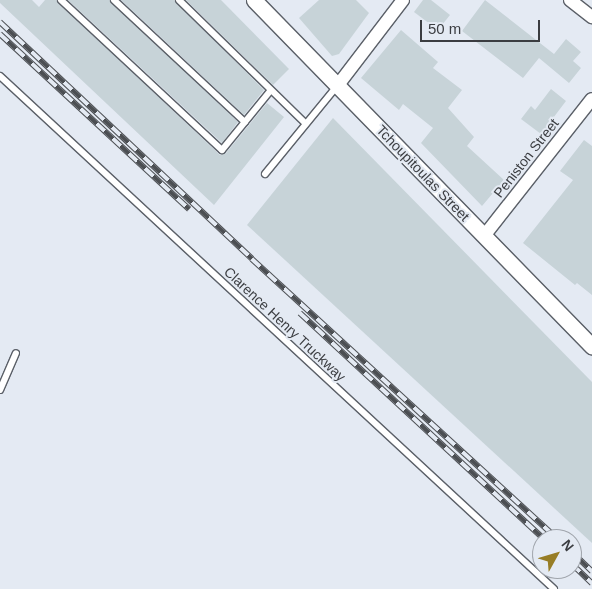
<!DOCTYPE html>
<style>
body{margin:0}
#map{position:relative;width:592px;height:589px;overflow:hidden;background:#e4eaf3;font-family:Helvetica,sans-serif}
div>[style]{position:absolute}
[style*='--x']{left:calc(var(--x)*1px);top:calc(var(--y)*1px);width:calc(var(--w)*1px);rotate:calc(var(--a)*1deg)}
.building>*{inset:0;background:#c7d3d8}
.roads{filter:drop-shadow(1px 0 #5b6068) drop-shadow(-1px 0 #5b6068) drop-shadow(0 1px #5b6068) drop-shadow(0 -1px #5b6068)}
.service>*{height:6px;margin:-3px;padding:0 3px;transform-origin:3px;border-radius:3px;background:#fff}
.minor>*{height:12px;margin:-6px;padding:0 6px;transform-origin:6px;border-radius:6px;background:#fff}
.tertiary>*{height:15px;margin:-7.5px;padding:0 7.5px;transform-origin:7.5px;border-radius:7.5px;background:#fff}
.rail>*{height:5.5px;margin-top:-2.75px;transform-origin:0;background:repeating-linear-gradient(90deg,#e4eaf3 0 11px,#4c4f53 0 22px);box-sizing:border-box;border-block:1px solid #4c4f53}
span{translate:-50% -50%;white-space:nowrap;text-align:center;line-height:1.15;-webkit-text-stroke:4px #e4eaf3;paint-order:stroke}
.street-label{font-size:14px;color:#3b3d41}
.north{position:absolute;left:532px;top:529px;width:50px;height:50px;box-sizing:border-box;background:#e4eaf3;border:1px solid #a0a5ac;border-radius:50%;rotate:51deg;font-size:14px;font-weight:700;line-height:20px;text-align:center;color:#3b3d41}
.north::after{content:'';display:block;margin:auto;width:18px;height:22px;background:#977d25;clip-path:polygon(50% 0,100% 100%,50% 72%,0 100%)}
.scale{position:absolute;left:420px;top:20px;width:120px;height:22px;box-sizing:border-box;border:2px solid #3b3d41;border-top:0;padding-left:6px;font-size:15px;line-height:18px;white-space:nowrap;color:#3b3d41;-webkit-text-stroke:4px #e4eaf3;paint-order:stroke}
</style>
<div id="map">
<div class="building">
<i style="clip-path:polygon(0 0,32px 0,39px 7px,45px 0,56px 0,220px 155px,226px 153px,267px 103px,284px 117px,214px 205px,0 3px)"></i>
<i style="clip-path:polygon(68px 0,109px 0,238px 122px,222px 143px)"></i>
<i style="clip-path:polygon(121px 0,174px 0,264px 90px,244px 115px)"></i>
<i style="clip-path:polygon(186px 0,221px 0,289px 69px,273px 85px)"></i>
<i style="clip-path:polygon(319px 0,356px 0,369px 13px,339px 54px,332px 56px,299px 18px)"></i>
<i style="clip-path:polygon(423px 0,431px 0,450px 15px,438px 30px,414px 12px)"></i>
<i style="clip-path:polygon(485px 0,554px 54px,566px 39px,581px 52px,573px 61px,581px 68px,569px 83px,539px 58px,523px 78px,462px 31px)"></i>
<i style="clip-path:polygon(401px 30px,438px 62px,433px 68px,462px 90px,448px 108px,474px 137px,467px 146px,504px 180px,482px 206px,421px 143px,433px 128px,403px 104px,399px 110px,361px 78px)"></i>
<i style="clip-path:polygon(551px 89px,566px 101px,541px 134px,521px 119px,531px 106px,535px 110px)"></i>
<i style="clip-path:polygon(333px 118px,592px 382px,592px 543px,247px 225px)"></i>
<i style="clip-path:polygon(584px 140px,592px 146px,592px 295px,577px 283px,575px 285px,523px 243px,573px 180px,560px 171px)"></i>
</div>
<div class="roads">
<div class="service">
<i style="--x:61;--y:0;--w:220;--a:43"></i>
<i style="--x:222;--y:150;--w:77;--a:-50.8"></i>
<i style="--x:114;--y:0;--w:179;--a:43"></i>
<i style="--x:179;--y:0;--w:177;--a:44.3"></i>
<i style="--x:0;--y:76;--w:755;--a:42.8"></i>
<i style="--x:265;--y:174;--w:114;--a:-50.7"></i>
<i style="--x:0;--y:390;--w:40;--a:-66.6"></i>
</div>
<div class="minor">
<i style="--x:570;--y:0;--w:28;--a:38"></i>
<i style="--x:338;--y:85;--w:107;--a:-52.6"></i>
<i style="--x:484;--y:236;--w:174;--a:-51.8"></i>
</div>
<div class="tertiary">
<i style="--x:254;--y:0;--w:484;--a:45.7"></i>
</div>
</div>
<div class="rail">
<i style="--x:0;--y:22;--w:346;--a:43.2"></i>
<i style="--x:252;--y:259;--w:415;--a:42.5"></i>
<i style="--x:0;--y:34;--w:258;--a:42.8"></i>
<i style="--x:300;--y:313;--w:333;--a:42.8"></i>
<i style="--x:572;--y:552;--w:28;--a:44"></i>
<i style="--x:572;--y:564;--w:28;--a:44"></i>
</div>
<div class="street-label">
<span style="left:526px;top:158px;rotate:-52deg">Peniston Street</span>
<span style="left:423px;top:173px;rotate:46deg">Tchoupitoulas Street</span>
<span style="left:285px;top:324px;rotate:43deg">Clarence Henry Truckway</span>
</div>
<div class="north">N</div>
<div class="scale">50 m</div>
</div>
